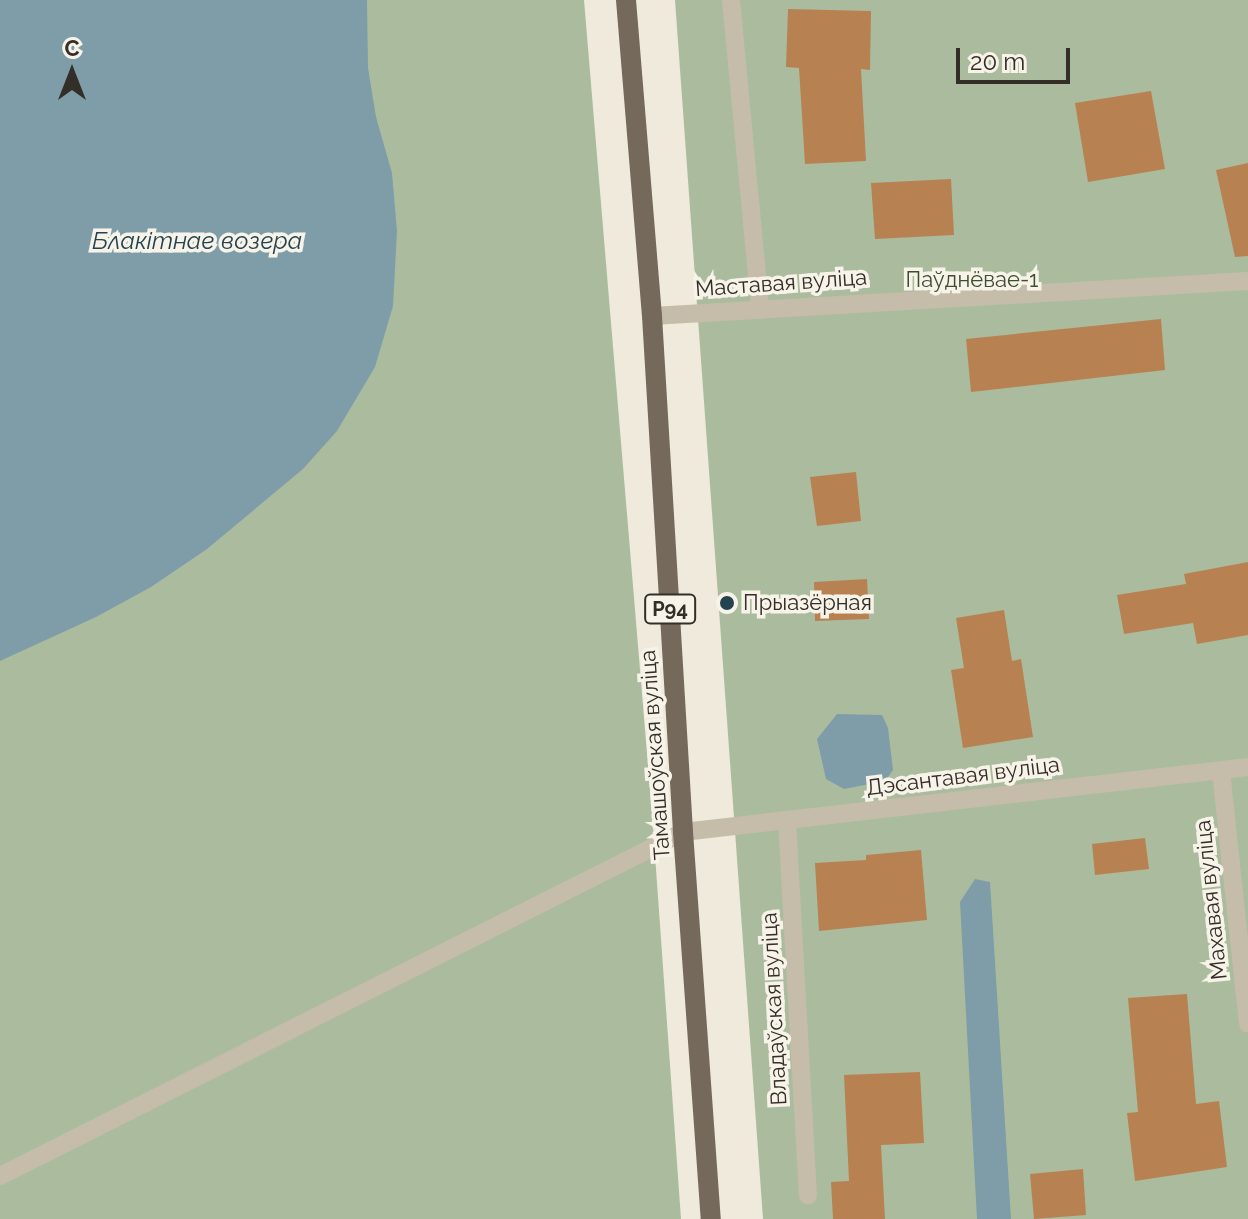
<!DOCTYPE html>
<meta charset="utf-8">
<style>
body{margin:0}
#map{position:relative;width:1248px;height:1219px;overflow:hidden;background:#efeadc;font-family:Raleway,sans-serif}
div>[style]{position:absolute}
[style*='--x']{left:calc(var(--x)*1px);top:calc(var(--y)*1px);width:calc(var(--w)*1px);rotate:calc(var(--a)*1deg)}
.green>*{inset:0;background:#abbc9e}
.water>*{inset:0;background:#7e9da8}
.building>*{inset:0;background:#b88151}
.lane>*{height:18px;margin:-9px;padding:0 9px;transform-origin:9px;border-radius:9px;background:#c5bdaa}
.primary>*{height:20px;margin:-10px;padding:0 10px;transform-origin:10px;border-radius:10px;background:#74695b}
.dots>*{width:22px;height:22px;translate:-50% -50%;box-sizing:border-box;border:4px solid #f7f3e8;border-radius:50%}
span{translate:-50% -50%;white-space:nowrap;text-align:center;line-height:1.15;-webkit-text-stroke:7px #f7f3e8;paint-order:stroke}
.shield-label span{padding:2px 6px;background:#f7f3e8;border:2px solid;border-radius:6px;-webkit-text-stroke-width:0}
.shield-label{font-size:20px;color:#342e28;font-weight:700}
.park-label{font-size:22px;color:#3c4f2f}
.street-label{font-size:22px;color:#342e28}
.poi-label{font-size:22px;color:#342e28}
.left{translate:0 -50%;text-align:left}
.water-label{font-size:24px;color:#234350;font-style:italic}
.north{position:absolute;left:32px;top:32px;width:80px;height:80px;-webkit-text-stroke:6px #f7f3e8;paint-order:stroke;rotate:0deg;font-size:22px;font-weight:700;line-height:32px;text-align:center;color:#342e28}
.north::after{content:'';display:block;margin:auto;width:28px;height:36px;background:#342e28;clip-path:polygon(50% 0,100% 100%,50% 72%,0 100%)}
.scale{position:absolute;left:956px;top:48px;width:114px;height:36px;box-sizing:border-box;border:4px solid #342e28;border-top:0;padding-left:10px;font-size:24px;line-height:28px;white-space:nowrap;color:#342e28;-webkit-text-stroke:6px #f7f3e8;paint-order:stroke}
</style>
<div id="map">
<div class="green">
<i style="clip-path:polygon(0 0,584px 0,652px 813px,681px 1219px,0 1219px)"></i>
<i style="clip-path:polygon(675px 0,1248px 0,1248px 1219px,763px 1219px)"></i>
</div>
<div class="water">
<i style="clip-path:polygon(0 0,367px 0,368px 68px,376px 117px,392px 173px,397px 231px,393px 306px,375px 367px,337px 431px,303px 469px,207px 549px,151px 587px,96px 617px,0 661px)"></i>
<i style="clip-path:polygon(837px 714px,882px 715px,888px 728px,893px 770px,885px 781px,844px 789px,826px 779px,817px 739px)"></i>
<i style="clip-path:polygon(975px 879px,990px 882px,1011px 1219px,977px 1219px,960px 902px)"></i>
</div>
<div class="building">
<i style="clip-path:polygon(788px 9px,871px 11px,870px 70px,861px 69px,866px 161px,805px 164px,799px 68px,786px 67px)"></i>
<i style="clip-path:polygon(1151px 91px,1165px 169px,1088px 182px,1075px 103px)"></i>
<i style="clip-path:polygon(1248px 163px,1248px 256px,1235px 257px,1216px 170px)"></i>
<i style="clip-path:polygon(951px 179px,954px 235px,875px 239px,871px 183px)"></i>
<i style="clip-path:polygon(1161px 319px,1165px 370px,971px 392px,966px 339px)"></i>
<i style="clip-path:polygon(856px 472px,861px 521px,817px 526px,810px 477px)"></i>
<i style="clip-path:polygon(1248px 562px,1248px 635px,1197px 644px,1193px 623px,1124px 634px,1117px 595px,1186px 584px,1184px 574px)"></i>
<i style="clip-path:polygon(867px 579px,869px 619px,815px 621px,814px 582px)"></i>
<i style="clip-path:polygon(1004px 610px,1012px 661px,1021px 659px,1033px 737px,963px 748px,951px 670px,964px 668px,956px 618px)"></i>
<i style="clip-path:polygon(1145px 838px,1149px 869px,1095px 875px,1092px 844px)"></i>
<i style="clip-path:polygon(921px 850px,927px 920px,819px 931px,815px 863px,866px 860px,866px 855px)"></i>
<i style="clip-path:polygon(1187px 994px,1196px 1104px,1219px 1101px,1227px 1167px,1135px 1181px,1127px 1113px,1138px 1112px,1128px 998px)"></i>
<i style="clip-path:polygon(920px 1072px,924px 1143px,881px 1145px,885px 1219px,833px 1219px,831px 1182px,849px 1181px,844px 1075px)"></i>
<i style="clip-path:polygon(1083px 1169px,1086px 1215px,1034px 1219px,1030px 1174px)"></i>
</div>
<div class="lane">
<i style="--x:731;--y:0;--w:308;--a:84.6"></i>
<i style="--x:652;--y:316;--w:597;--a:-3.36"></i>
<i style="--x:1221;--y:771;--w:254;--a:83.9"></i>
<i style="--x:787;--y:821;--w:375;--a:86.8"></i>
<i style="--x:0;--y:1176;--w:765;--a:-26.73"></i>
<i style="--x:683;--y:832;--w:569;--a:-6.56"></i>
</div>
<div class="primary">
<i style="--x:626;--y:0;--w:317;--a:85.3"></i>
<i style="--x:652;--y:316;--w:517;--a:86.56"></i>
<i style="--x:683;--y:832;--w:388;--a:85.9"></i>
</div>
<div class="dots">
<i style="left:727px;top:603px;background:#234350"></i>
</div>
<div class="shield-label">
<span style="left:670px;top:609px">Р94</span>
</div>
<div class="park-label">
<span style="left:972px;top:280px">Паўднёвае-1</span>
</div>
<div class="street-label">
<span style="left:781px;top:283px;rotate:-4deg">Маставая вуліца</span>
<span style="left:655px;top:755px;rotate:-94deg">Тамашоўская вуліца</span>
<span style="left:963px;top:776px;rotate:-7deg">Дэсантавая вуліца</span>
<span style="left:1211px;top:900px;rotate:-96deg">Махавая вуліца</span>
<span style="left:774px;top:1009px;rotate:-93deg">Владаўская вуліца</span>
</div>
<div class="poi-label">
<span class="left" style="left:743px;top:603px">Прыазёрная</span>
</div>
<div class="water-label">
<span style="left:197px;top:241px">Блакітнае возера</span>
</div>
<div class="north">С</div>
<div class="scale">20 m</div>
</div>
